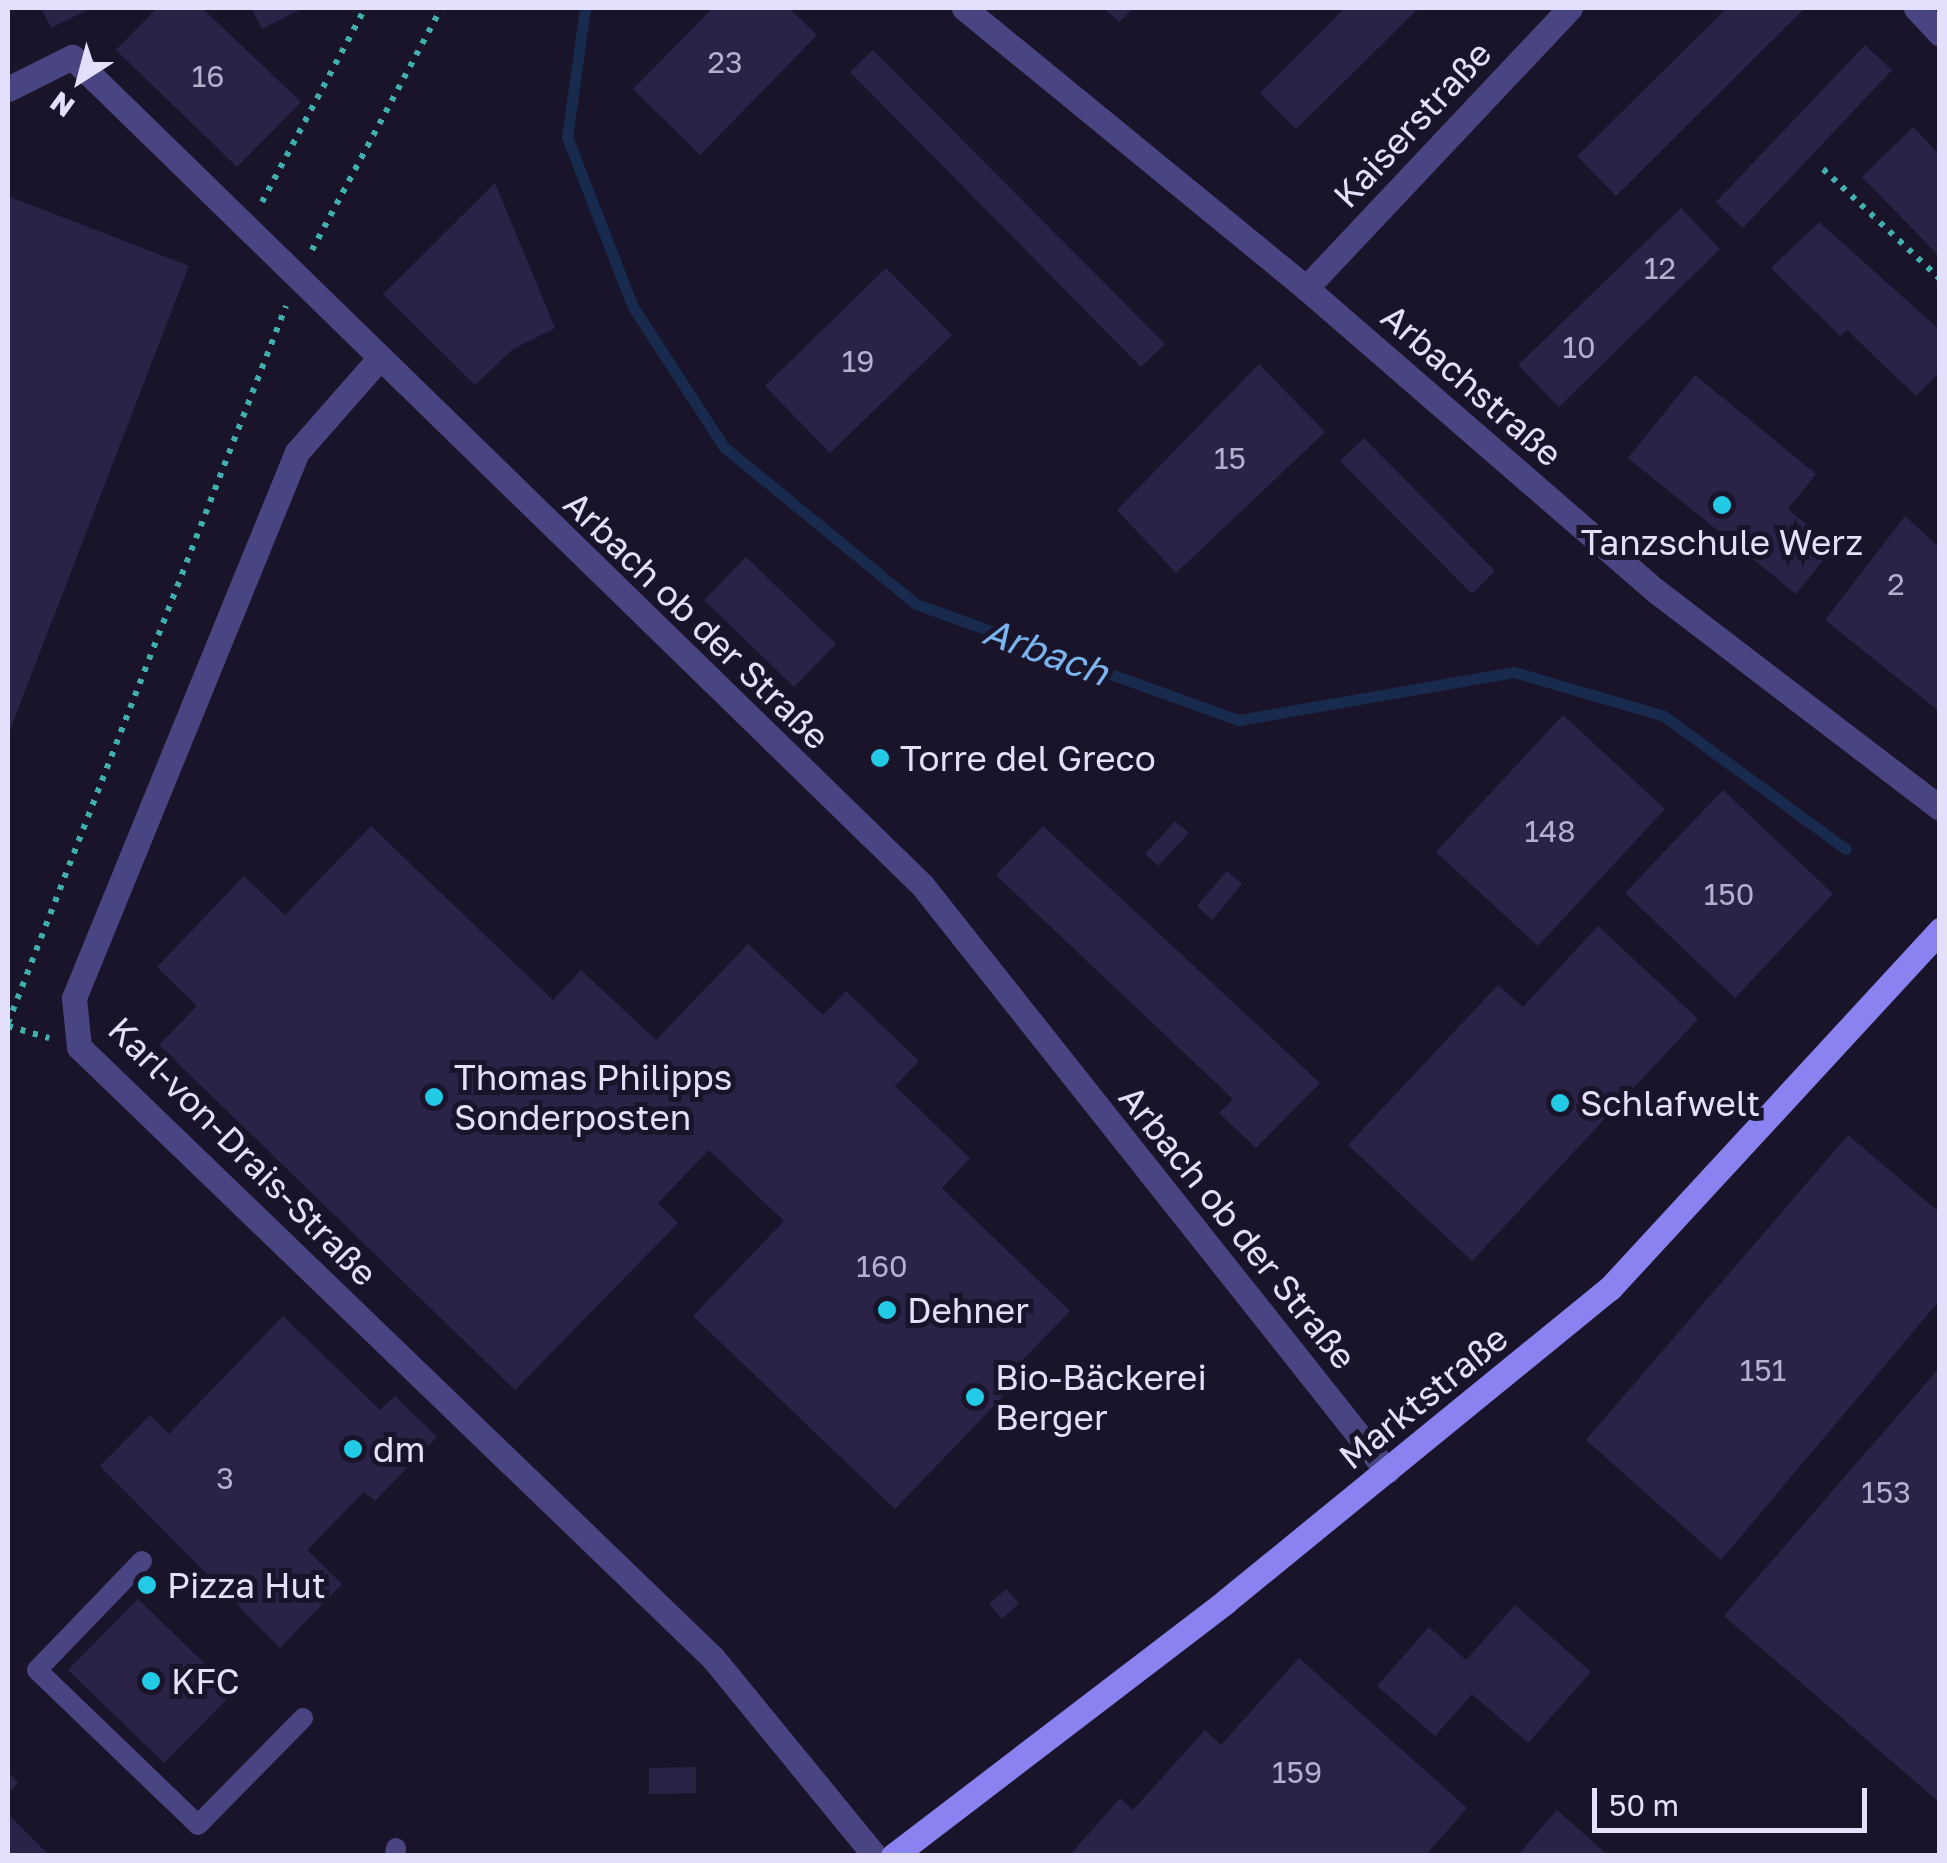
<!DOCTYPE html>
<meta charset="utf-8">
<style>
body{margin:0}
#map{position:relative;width:1947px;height:1863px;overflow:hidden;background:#191429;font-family:"Golos Text",sans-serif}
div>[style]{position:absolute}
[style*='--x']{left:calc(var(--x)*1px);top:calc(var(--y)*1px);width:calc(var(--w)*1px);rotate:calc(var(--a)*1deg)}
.stream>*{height:11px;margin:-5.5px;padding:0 5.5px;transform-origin:5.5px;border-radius:5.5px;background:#182b4e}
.building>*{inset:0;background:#2b2248}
.path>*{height:6px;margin-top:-3px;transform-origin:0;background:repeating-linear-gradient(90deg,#3fb0ad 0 5px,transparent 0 13px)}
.service>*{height:20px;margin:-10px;padding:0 10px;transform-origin:10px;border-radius:10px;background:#494582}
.minor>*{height:25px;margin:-12.5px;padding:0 12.5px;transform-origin:12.5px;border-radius:12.5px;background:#494582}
.secondary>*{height:25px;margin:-12.5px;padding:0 12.5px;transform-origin:12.5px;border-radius:12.5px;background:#8982f0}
.dots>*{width:28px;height:28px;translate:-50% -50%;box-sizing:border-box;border:5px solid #191429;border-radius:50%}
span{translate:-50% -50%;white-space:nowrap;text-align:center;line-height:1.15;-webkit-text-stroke:10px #191429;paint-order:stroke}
.number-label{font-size:30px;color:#b6b0ce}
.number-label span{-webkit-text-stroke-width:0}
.street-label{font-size:35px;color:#e4e0fb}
.poi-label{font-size:35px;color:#e4e0fb}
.left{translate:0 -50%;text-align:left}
.water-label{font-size:38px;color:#7ab4ef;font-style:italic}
.frame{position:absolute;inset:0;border:10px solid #e4e0fb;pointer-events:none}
.north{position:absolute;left:30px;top:30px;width:100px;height:100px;-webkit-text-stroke:8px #191429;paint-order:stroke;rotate:216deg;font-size:28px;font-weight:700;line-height:40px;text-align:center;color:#e4e0fb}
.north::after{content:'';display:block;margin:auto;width:35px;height:45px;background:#e4e0fb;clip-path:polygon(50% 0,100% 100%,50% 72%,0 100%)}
.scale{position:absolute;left:1592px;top:1788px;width:275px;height:45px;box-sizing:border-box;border:5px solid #e4e0fb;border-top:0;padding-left:12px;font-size:30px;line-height:35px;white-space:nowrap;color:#e4e0fb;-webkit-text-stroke:8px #191429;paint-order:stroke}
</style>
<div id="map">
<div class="stream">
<i style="--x:585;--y:8;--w:130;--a:97.9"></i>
<i style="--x:567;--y:137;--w:182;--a:68.8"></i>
<i style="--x:633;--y:307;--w:167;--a:57"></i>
<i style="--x:724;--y:447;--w:248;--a:39.3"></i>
<i style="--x:916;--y:604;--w:343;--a:19.8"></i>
<i style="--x:1239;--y:720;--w:279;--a:-9.9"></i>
<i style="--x:1514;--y:672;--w:156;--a:16.3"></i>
<i style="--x:1664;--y:716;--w:225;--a:36.2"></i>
</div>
<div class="building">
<i style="clip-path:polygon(41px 8px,91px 8px,51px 28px)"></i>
<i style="clip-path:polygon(157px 8px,202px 8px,301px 102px,237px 167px,116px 50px)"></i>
<i style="clip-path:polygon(251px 8px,303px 8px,262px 29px)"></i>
<i style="clip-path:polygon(713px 8px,789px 8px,817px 35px,700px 155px,633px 89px)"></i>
<i style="clip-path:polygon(1104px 8px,1134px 8px,1119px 22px)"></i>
<i style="clip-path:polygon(1345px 8px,1419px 8px,1296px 129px,1260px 93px)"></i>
<i style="clip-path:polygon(1727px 8px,1805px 8px,1616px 196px,1577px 156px)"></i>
<i style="clip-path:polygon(1865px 45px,1892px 70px,1743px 228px,1716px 202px)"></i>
<i style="clip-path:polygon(873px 50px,1165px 344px,1141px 367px,850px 72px)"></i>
<i style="clip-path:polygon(1913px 127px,1940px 155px,1940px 257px,1862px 177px)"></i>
<i style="clip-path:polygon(495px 183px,555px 328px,513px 349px,475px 385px,383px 294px)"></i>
<i style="clip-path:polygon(8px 196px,189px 266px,8px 735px)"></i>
<i style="clip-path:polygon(1681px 208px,1720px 249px,1559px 407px,1518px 365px)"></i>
<i style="clip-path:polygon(1819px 222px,1940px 330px,1940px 372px,1916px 396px,1847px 330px,1840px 336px,1771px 268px)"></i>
<i style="clip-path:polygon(886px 268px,952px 335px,830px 453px,765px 386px)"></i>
<i style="clip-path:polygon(1259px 364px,1325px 432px,1176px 573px,1117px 510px)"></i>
<i style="clip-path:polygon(1695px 375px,1816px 474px,1788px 509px,1834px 547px,1796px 594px,1628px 458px)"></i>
<i style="clip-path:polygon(1364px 438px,1495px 571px,1472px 594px,1340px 461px)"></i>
<i style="clip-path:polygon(1905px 516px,1940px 548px,1940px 712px,1825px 620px)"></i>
<i style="clip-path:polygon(746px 557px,836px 644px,794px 687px,704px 600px)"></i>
<i style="clip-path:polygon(1563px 715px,1665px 809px,1538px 946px,1436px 852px)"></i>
<i style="clip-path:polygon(1723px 790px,1833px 894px,1735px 998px,1625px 893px)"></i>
<i style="clip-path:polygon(1175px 821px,1189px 833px,1158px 866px,1145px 854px)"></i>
<i style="clip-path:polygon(371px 826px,553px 1000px,581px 970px,656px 1040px,748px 944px,823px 1015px,846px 991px,919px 1061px,895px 1086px,970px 1158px,942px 1188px,1070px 1311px,1009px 1374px,1017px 1382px,895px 1509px,693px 1316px,784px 1221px,709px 1150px,658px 1203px,678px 1223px,515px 1390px,159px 1045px,197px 1006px,157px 967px,244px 876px,285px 915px)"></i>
<i style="clip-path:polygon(1043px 826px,1320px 1083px,1256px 1148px,1219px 1113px,1233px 1099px,996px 875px)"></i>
<i style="clip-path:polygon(1227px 871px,1242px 884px,1212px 920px,1197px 906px)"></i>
<i style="clip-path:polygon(1598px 926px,1698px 1019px,1472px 1261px,1348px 1145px,1498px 985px,1523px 1007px)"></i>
<i style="clip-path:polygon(1848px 1135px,1940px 1213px,1940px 1300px,1721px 1560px,1586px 1440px)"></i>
<i style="clip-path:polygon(283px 1316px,380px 1410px,395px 1396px,437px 1437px,375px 1501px,364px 1492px,307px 1550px,342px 1584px,280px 1648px,100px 1466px,150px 1415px,169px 1434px)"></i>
<i style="clip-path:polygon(1940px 1367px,1940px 1803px,1724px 1616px)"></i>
<i style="clip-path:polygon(1006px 1589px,1019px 1603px,1002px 1619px,989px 1604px)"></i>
<i style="clip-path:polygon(138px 1599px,234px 1692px,164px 1763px,68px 1670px)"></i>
<i style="clip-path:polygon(1515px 1605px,1591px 1672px,1528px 1743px,1472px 1694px,1435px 1736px,1377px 1686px,1429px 1627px,1466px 1660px)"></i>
<i style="clip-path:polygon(1299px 1658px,1467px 1808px,1425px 1856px,1069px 1856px,1120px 1798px,1133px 1810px,1205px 1730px,1221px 1745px)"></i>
<i style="clip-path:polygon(696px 1767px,696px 1793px,649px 1794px,649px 1768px)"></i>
<i style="clip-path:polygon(8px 1772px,18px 1783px,8px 1793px)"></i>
<i style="clip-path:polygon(1557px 1810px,1609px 1856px,1517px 1856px)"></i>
<i style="clip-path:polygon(8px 1814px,50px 1856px,8px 1856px)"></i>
</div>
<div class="path">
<i style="--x:1823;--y:169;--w:161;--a:43.2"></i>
<i style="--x:262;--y:202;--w:220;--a:-62"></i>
<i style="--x:312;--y:250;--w:274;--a:-61.9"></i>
<i style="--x:8;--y:1023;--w:769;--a:-68.81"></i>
<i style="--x:8;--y:1026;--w:43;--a:16.3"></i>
</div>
<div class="service">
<i style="--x:142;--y:1561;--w:151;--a:133.9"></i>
<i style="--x:37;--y:1670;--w:223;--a:43.9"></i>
<i style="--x:198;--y:1825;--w:150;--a:-45.5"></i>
<i style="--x:395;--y:1856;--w:8;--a:-83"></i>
</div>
<div class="minor">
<i style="--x:964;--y:8;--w:442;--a:39.3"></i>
<i style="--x:1306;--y:288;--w:463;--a:40.9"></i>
<i style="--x:1656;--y:591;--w:357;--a:37.4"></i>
<i style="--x:1916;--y:8;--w:35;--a:47"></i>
<i style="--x:8;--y:89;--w:72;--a:-26.6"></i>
<i style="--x:72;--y:57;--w:1187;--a:44.25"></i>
<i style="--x:922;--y:885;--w:748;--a:51.57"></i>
<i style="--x:1306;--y:288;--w:385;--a:-46.7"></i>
<i style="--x:377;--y:361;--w:121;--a:131.3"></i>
<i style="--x:297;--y:452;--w:590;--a:112.22"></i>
<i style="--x:74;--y:998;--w:49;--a:84.2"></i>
<i style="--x:79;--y:1047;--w:880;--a:43.94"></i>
<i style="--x:713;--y:1658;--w:256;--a:50.7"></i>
</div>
<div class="secondary">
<i style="--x:893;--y:1856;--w:419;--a:-37.4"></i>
<i style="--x:1226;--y:1601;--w:495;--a:-39.2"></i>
<i style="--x:1610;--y:1288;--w:487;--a:-47.3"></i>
</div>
<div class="dots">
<i style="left:1722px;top:505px;background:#22cae5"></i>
<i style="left:880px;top:758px;background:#22cae5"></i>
<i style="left:434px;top:1097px;background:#22cae5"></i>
<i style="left:1560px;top:1103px;background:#22cae5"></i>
<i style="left:887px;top:1310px;background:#22cae5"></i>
<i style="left:975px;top:1397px;background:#22cae5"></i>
<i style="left:353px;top:1449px;background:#22cae5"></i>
<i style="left:147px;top:1585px;background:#22cae5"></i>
<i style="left:151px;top:1681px;background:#22cae5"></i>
</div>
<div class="number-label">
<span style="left:725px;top:62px">23</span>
<span style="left:208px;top:76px">16</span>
<span style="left:1660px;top:268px">12</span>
<span style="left:1579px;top:347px">10</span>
<span style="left:858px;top:361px">19</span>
<span style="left:1230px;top:458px">15</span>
<span style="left:1896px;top:584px">2</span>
<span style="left:1550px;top:831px">148</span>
<span style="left:1729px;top:894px">150</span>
<span style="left:882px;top:1266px">160</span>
<span style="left:1763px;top:1370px">151</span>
<span style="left:225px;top:1478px">3</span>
<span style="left:1886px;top:1492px">153</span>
<span style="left:1297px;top:1772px">159</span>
</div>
<div class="street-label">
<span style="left:1412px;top:124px;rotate:-47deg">Kaiserstraße</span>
<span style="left:1472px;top:385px;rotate:41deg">Arbachstraße</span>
<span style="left:697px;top:620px;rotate:44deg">Arbach ob der Straße</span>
<span style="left:243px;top:1151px;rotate:45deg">Karl-von-Drais-Straße</span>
<span style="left:1238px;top:1227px;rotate:51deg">Arbach ob der Straße</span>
<span style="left:1423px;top:1397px;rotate:-39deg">Marktstraße</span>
</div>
<div class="poi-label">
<span style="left:1722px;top:542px">Tanzschule Werz</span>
<span class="left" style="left:900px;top:758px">Torre del Greco</span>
<span class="left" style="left:454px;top:1097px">Thomas Philipps<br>Sonderposten</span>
<span class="left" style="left:1580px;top:1103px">Schlafwelt</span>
<span class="left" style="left:907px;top:1310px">Dehner</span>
<span class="left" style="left:995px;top:1397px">Bio-Bäckerei<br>Berger</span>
<span class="left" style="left:373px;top:1449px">dm</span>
<span class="left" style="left:167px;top:1585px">Pizza Hut</span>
<span class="left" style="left:171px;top:1681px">KFC</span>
</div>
<div class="water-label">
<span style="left:1046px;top:651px;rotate:20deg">Arbach</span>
</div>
<div class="frame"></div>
<div class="north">N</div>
<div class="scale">50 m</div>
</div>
